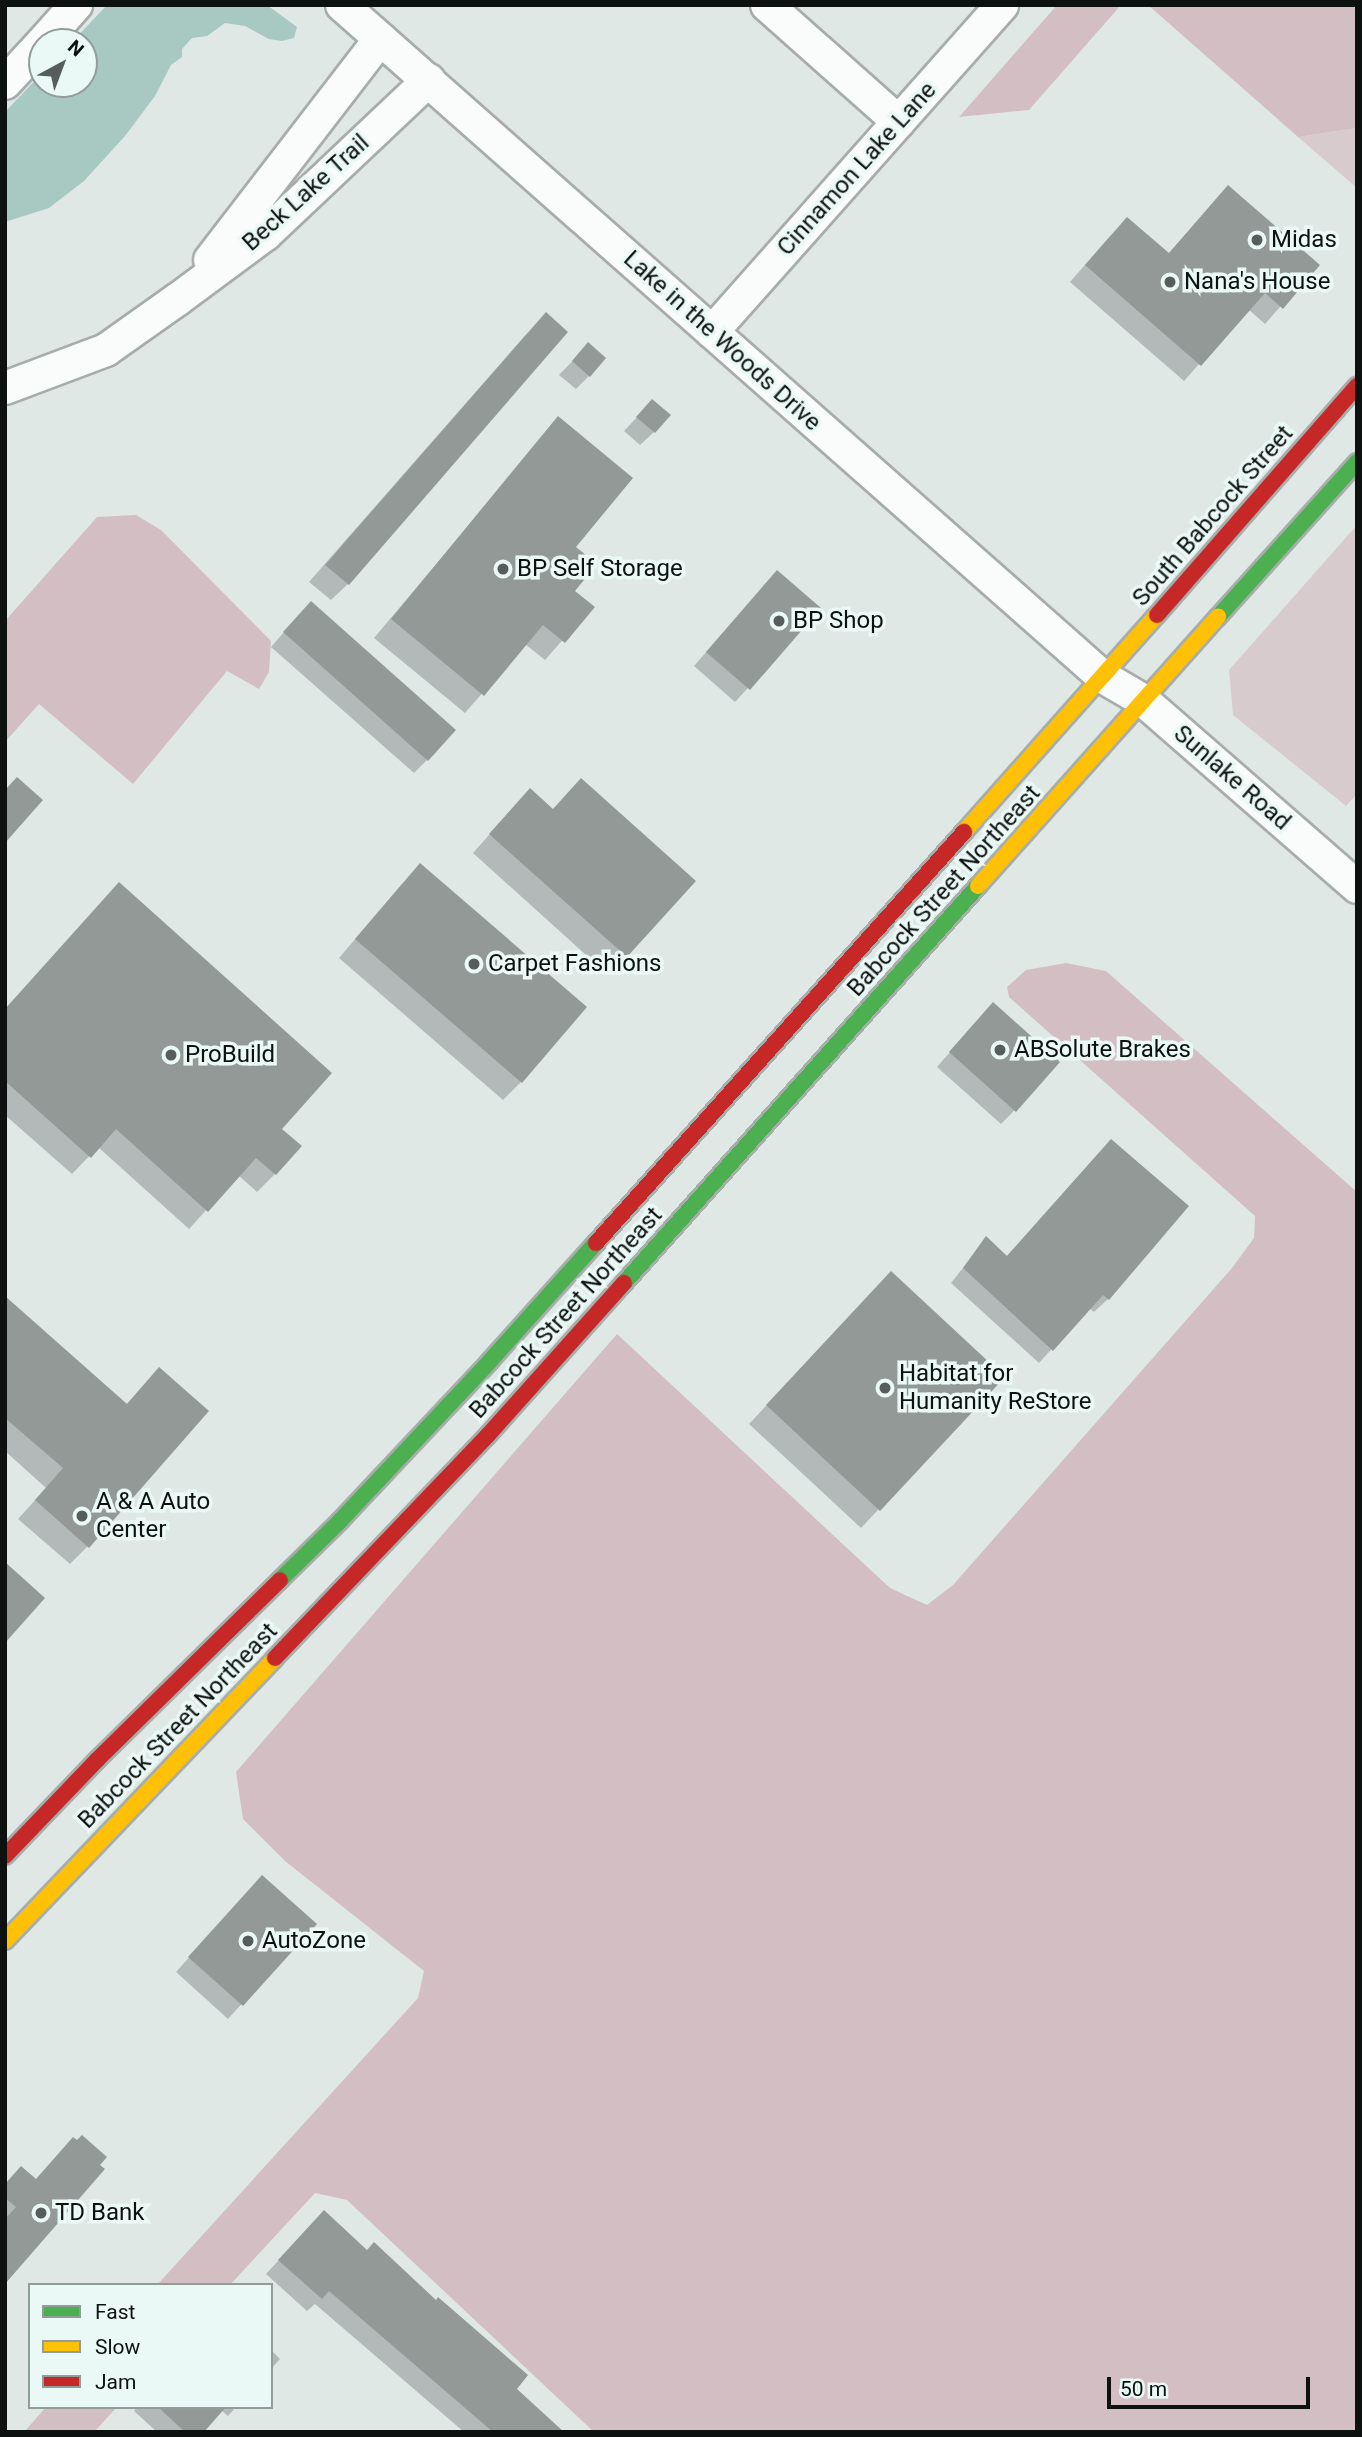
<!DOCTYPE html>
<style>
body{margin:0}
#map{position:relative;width:1362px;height:2437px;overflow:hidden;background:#e0e8e6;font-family:Roboto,sans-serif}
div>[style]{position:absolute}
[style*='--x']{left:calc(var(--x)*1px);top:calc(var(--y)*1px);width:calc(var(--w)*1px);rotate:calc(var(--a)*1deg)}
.green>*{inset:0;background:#d8cbcd}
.forest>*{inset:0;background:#d3bfc3}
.water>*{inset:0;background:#a7c9c2}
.shadow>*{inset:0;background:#0003}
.building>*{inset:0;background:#939997}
.roads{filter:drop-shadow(2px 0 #a7adab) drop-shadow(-2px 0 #a7adab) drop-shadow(0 2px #a7adab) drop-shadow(0 -2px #a7adab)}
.street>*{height:32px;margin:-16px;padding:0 16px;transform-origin:16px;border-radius:16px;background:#fafcfb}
.fast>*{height:16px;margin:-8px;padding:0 8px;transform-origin:8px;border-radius:8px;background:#4caf50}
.slow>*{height:16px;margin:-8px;padding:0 8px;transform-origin:8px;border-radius:8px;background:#ffc107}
.jam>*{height:16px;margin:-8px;padding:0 8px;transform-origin:8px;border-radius:8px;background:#c62828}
.dots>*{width:19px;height:19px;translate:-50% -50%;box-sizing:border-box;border:4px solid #eaf9f5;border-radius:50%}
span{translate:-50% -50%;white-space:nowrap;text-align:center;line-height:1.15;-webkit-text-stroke:7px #eaf9f5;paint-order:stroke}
.street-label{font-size:24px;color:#0d1211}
.poi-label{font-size:24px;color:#0d1211}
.left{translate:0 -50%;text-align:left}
.frame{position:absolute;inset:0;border:7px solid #0d1211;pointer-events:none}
.legend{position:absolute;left:28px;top:2283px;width:245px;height:126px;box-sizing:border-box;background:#eaf9f5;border:2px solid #929d9a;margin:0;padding:9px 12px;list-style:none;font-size:21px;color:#0d1211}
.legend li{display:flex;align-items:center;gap:14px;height:35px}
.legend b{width:35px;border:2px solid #929d9a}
.north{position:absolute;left:28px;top:28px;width:70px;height:70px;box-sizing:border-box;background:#eaf9f5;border:2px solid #929d9a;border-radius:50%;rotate:41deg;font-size:19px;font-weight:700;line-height:28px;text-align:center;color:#0d1211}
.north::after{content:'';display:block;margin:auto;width:24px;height:32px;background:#575d5c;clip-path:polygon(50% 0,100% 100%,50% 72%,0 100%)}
.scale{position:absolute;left:1107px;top:2377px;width:203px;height:32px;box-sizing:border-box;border:4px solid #0d1211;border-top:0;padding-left:9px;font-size:21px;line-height:24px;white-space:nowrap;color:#0d1211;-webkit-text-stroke:5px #eaf9f5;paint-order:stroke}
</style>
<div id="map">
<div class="green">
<i style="clip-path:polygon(1357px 128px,1357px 188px,1298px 137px)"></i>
<i style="clip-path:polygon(1357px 525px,1357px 794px,1346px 806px,1233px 715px,1229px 670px)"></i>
</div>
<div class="forest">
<i style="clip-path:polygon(1057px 5px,1121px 5px,1029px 110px,959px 117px)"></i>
<i style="clip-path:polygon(1148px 5px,1357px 5px,1357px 128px,1298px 137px)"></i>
<i style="clip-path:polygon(136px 515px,161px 530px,271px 641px,269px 672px,259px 689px,227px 671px,133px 784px,39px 704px,5px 742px,5px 621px,97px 517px)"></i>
<i style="clip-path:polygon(1066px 963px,1106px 971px,1357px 1192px,1357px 2432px,594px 2432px,347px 2200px,315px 2193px,230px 2285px,157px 2285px,418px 1998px,424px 1971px,285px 1861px,243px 1819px,236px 1772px,617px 1334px,890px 1588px,927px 1605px,953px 1585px,1232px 1268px,1254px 1238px,1255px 1216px,1009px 997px,1007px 987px,1026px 970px)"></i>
<i style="clip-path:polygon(46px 2407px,117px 2407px,94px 2432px,24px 2432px)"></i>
</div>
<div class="water">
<i style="clip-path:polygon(107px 5px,267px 5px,297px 27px,294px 38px,282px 41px,269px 39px,245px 26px,225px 23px,207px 36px,192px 38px,182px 49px,182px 57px,171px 65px,155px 96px,125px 136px,84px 181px,49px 208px,5px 222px,5px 112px,42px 73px,42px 84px,84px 84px,84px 42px,72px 42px)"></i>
</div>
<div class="shadow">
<i style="clip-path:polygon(1228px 188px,1317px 265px,1265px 324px,1248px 309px,1184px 381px,1070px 282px,1111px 235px,1168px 254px)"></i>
<i style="clip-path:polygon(529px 331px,348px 584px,331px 600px,309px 582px)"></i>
<i style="clip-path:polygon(588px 345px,589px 376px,576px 389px,559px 375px)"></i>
<i style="clip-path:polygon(639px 415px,654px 432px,640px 445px,624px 431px)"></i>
<i style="clip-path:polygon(559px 418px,574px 547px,572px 591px,592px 607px,545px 660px,525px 644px,465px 713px,374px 638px)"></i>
<i style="clip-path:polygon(764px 586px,748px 688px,735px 702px,694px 666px)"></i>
<i style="clip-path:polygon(297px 617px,427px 760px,414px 773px,271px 647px)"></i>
<i style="clip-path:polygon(512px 809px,552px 810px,693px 881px,607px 974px,473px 853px)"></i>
<i style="clip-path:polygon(119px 884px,280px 1129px,275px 1174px,257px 1192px,238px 1175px,189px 1229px,98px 1147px,72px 1174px,5px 1115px,5px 1009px)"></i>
<i style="clip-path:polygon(402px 884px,521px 1082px,503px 1100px,339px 958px)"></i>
<i style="clip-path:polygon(980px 1018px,1015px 1110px,1001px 1124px,937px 1067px)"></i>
<i style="clip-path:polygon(1098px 1154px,1108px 1299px,1094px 1312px,1089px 1308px,1039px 1363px,951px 1283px,986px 1239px,1006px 1257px)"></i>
<i style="clip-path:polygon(873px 1291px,1003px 1377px,861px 1528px,749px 1424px)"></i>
<i style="clip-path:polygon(5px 1298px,126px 1405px,141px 1388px,88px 1546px,70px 1564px,18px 1519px,46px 1488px,5px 1451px)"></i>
<i style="clip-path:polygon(249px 1891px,314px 1924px,228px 2019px,176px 1972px)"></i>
<i style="clip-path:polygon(77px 2142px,5px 2280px,5px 2184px,35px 2181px)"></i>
<i style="clip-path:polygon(311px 2225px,514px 2389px,562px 2432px,464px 2432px,315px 2304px,307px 2311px,266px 2274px)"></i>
<i style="clip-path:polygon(271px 2350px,280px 2359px,271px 2369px)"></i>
<i style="clip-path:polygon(137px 2407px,236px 2407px,228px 2416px,221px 2410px,201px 2432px,157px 2432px,134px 2411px)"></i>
</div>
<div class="building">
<i style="clip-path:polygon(1228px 185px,1320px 265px,1283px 309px,1265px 293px,1201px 366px,1085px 265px,1127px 217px,1169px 253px)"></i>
<i style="clip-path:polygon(546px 312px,568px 332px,349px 585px,325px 565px)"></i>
<i style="clip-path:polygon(588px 342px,606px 358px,590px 377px,572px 361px)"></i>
<i style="clip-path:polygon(652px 399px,671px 415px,655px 433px,636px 417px)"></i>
<i style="clip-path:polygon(558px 416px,633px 478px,576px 547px,597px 564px,575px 591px,595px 607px,565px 643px,543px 625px,484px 696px,391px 619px)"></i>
<i style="clip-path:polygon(777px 570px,821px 608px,750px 690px,706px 652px)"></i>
<i style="clip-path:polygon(311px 601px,456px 730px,428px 761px,283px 632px)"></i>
<i style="clip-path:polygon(17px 777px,43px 800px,5px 843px,5px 790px)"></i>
<i style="clip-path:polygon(581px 778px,696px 881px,627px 957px,489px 834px,530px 788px,553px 809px)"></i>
<i style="clip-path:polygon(420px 863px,587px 1007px,522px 1083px,355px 939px)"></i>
<i style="clip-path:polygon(119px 882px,332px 1073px,282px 1129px,302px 1146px,276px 1175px,256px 1158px,208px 1212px,116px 1129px,91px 1158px,5px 1081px,5px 1009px)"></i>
<i style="clip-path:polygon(993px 1002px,1060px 1062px,1016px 1112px,949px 1052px)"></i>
<i style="clip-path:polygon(1111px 1139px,1189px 1206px,1109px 1300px,1103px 1295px,1053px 1351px,963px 1268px,986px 1236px,1007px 1256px)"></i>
<i style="clip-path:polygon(891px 1271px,1005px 1377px,880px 1511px,766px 1405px)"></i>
<i style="clip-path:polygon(5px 1296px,127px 1404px,159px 1367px,209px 1411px,89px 1548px,35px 1500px,63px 1468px,5px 1418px)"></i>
<i style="clip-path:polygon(5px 1562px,45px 1598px,5px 1643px)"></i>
<i style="clip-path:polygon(262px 1875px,317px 1924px,243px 2006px,188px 1957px)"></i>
<i style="clip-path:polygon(82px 2135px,107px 2157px,100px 2165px,105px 2169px,5px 2284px,5px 2219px,16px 2207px,5px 2198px,5px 2184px,21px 2166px,36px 2179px,73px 2137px,77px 2140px)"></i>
<i style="clip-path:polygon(324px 2210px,367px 2250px,374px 2242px,436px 2300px,438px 2297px,528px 2375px,517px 2389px,564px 2432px,493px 2432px,329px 2291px,322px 2299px,278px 2260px)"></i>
<i style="clip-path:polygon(158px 2407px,226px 2407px,204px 2432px,185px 2432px)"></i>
</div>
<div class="roads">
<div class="street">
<i style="--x:342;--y:5;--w:1015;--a:41.45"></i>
<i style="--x:1103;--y:677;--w:48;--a:30.3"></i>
<i style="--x:1144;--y:701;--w:283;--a:41.1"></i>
<i style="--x:767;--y:5;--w:176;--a:41.6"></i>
<i style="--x:43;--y:42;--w:50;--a:-48.3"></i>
<i style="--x:5;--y:83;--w:54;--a:-47.2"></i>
<i style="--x:210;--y:260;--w:279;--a:-52.4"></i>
<i style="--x:712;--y:332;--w:437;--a:-48.4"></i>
<i style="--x:5;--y:388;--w:108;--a:-20.6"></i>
<i style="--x:106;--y:350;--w:88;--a:-35.3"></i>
<i style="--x:178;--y:299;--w:109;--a:-36.5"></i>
<i style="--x:266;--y:234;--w:224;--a:-43.4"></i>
</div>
<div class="fast">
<i style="--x:1218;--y:617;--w:208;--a:-48.1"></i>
<i style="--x:624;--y:1283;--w:532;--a:-48.28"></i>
<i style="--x:280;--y:1580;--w:84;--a:-44.5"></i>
<i style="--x:340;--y:1521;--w:219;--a:-46.8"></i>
<i style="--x:490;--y:1361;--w:159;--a:-48.1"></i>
</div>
<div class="slow">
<i style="--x:964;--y:832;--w:290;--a:-48.4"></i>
<i style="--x:978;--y:886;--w:361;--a:-48.3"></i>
<i style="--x:5;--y:1941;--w:391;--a:-46.3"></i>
</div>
<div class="jam">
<i style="--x:1157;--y:615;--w:304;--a:-48.9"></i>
<i style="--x:596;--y:1243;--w:552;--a:-48.16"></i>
<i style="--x:275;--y:1658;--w:308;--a:-46.3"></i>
<i style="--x:488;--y:1435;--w:204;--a:-48.2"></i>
<i style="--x:5;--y:1856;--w:134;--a:-46.2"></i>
<i style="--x:98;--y:1759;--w:255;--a:-44.5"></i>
</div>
</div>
<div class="dots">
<i style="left:1257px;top:240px;background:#575d5c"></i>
<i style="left:1170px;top:282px;background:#575d5c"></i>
<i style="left:503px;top:569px;background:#575d5c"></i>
<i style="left:779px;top:621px;background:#575d5c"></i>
<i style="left:474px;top:964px;background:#575d5c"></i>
<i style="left:1000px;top:1050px;background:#575d5c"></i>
<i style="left:171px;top:1055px;background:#575d5c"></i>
<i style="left:885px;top:1388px;background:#575d5c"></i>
<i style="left:82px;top:1516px;background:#575d5c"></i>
<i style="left:248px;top:1941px;background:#575d5c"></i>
<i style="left:41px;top:2213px;background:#575d5c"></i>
</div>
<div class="street-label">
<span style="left:857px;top:169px;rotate:-48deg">Cinnamon Lake Lane</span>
<span style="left:306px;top:193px;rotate:-42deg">Beck Lake Trail</span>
<span style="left:722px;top:341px;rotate:42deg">Lake in the Woods Drive</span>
<span style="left:1213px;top:516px;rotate:-49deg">South Babcock Street</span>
<span style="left:1232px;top:778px;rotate:41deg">Sunlake Road</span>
<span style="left:944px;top:891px;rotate:-48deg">Babcock Street Northeast</span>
<span style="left:566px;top:1313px;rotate:-48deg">Babcock Street Northeast</span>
<span style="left:178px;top:1726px;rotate:-46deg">Babcock Street Northeast</span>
</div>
<div class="poi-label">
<span class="left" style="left:1271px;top:240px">Midas</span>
<span class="left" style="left:1184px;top:282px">Nana's House</span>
<span class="left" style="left:517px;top:569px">BP Self Storage</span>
<span class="left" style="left:793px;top:621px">BP Shop</span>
<span class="left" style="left:488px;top:964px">Carpet Fashions</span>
<span class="left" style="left:1014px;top:1050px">ABSolute Brakes</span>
<span class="left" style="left:185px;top:1055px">ProBuild</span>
<span class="left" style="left:899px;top:1388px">Habitat for<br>Humanity ReStore</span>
<span class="left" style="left:96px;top:1516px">A &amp; A Auto<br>Center</span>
<span class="left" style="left:262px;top:1941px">AutoZone</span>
<span class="left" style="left:55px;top:2213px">TD Bank</span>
</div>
<div class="frame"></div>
<ul class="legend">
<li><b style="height:9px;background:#4caf50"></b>Fast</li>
<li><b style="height:9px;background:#ffc107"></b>Slow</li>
<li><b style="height:9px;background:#c62828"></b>Jam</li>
</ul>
<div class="north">N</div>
<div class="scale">50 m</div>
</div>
